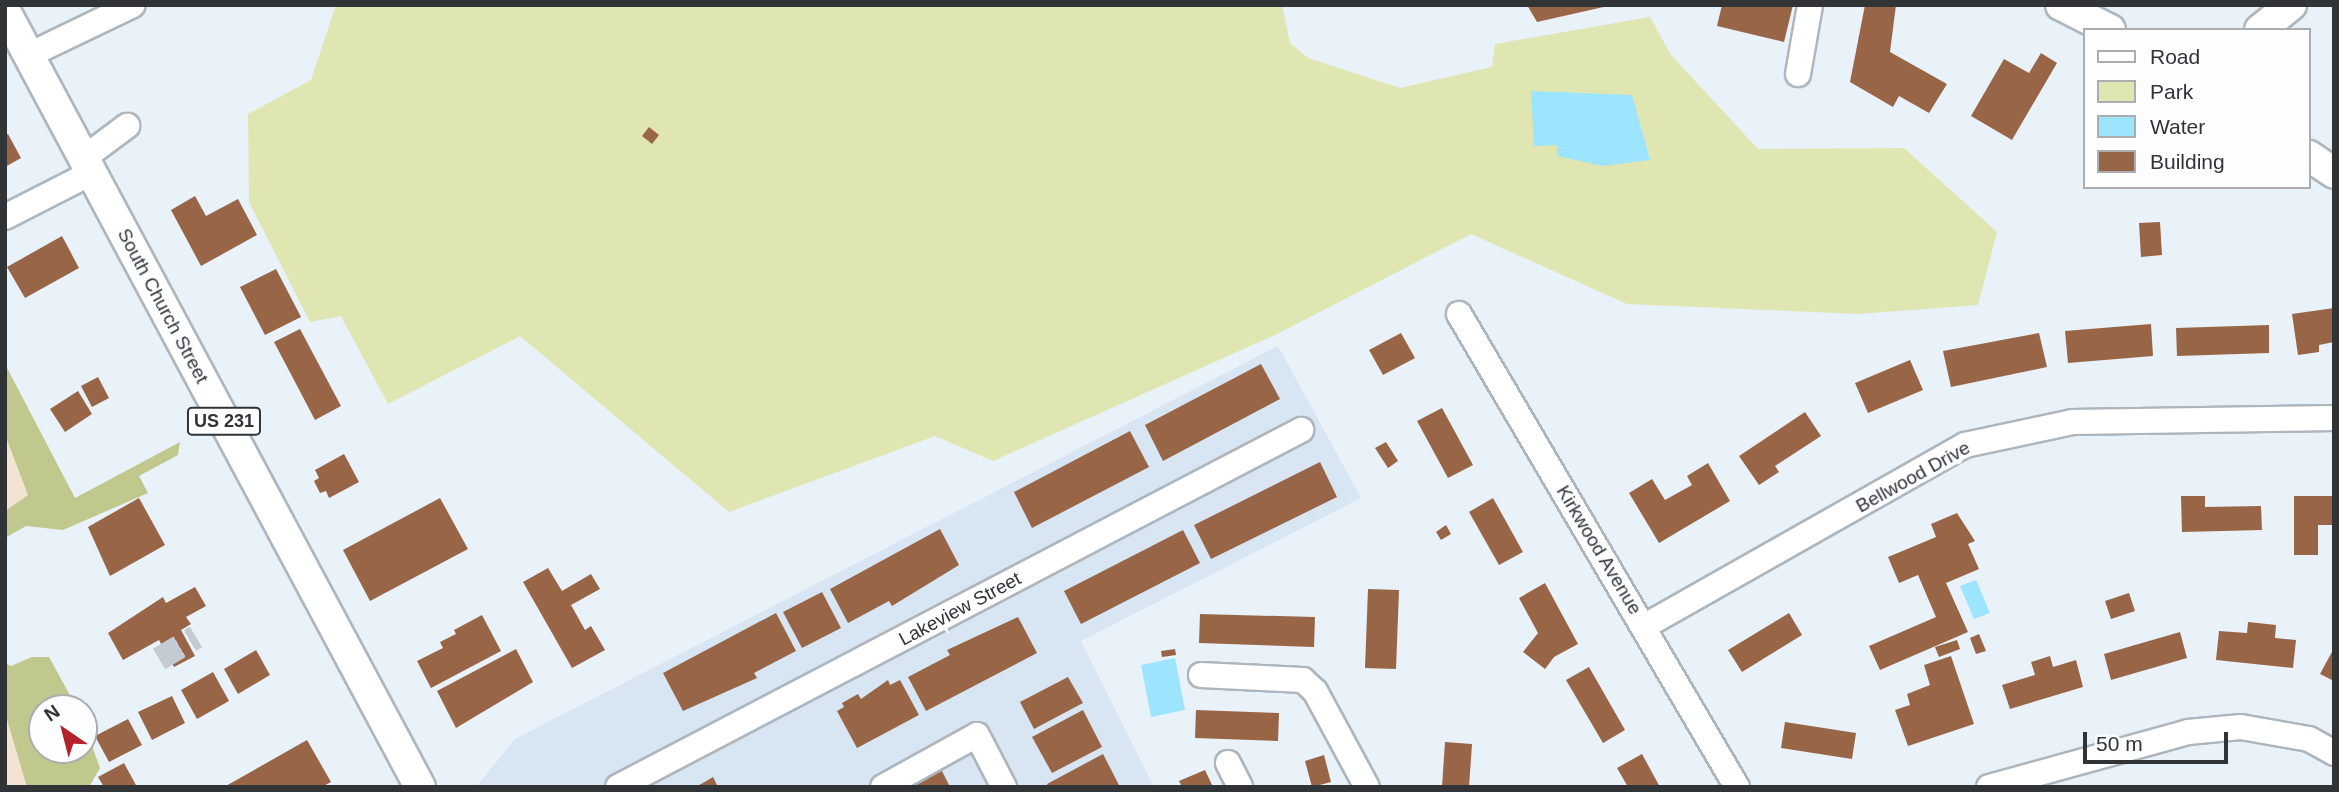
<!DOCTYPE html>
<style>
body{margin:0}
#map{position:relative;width:2339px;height:792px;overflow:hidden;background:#e9f1f9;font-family:Arial,sans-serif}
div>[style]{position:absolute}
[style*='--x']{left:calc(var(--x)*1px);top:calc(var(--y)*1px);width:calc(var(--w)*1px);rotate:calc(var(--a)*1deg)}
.built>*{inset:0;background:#d8e5f2}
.industrial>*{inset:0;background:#f2e4d0}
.green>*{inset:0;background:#dfe6b1}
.forest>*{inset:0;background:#c1c88d}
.water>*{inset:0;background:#9de4ff}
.building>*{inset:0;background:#986647}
.minor-tunnel>*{height:24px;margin-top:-12px;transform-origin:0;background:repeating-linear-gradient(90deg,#c4cbd2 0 24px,transparent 0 36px)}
.roads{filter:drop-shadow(2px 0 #aeb6bd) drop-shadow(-2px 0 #aeb6bd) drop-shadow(0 2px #aeb6bd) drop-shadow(0 -2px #aeb6bd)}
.minor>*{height:24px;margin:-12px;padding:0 12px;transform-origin:12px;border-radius:12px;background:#fff}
.major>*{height:30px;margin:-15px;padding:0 15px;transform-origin:15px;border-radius:15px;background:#fff}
span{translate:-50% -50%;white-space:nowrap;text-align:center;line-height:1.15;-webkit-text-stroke:7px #fcfdff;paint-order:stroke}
.shield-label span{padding:2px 5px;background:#fcfdff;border:2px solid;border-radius:5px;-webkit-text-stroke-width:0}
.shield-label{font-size:18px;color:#313437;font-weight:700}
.street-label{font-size:19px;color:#313437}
.frame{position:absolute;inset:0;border:7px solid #313437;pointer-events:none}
.legend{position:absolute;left:2083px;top:28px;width:228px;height:161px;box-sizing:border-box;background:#fcfdff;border:2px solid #abadaf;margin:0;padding:9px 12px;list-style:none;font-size:21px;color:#313437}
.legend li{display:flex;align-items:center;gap:14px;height:35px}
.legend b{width:35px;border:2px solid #abadaf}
.north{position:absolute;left:28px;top:694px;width:70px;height:70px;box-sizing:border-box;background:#fcfdff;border:2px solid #abadaf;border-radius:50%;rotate:325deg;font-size:19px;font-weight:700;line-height:28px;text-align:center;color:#313437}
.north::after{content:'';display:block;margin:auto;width:24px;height:32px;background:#b4232b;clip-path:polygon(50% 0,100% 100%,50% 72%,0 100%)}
.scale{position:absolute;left:2083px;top:732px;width:145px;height:32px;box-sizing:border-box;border:4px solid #313437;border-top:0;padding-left:9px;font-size:21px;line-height:24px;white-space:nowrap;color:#313437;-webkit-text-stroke:5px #fcfdff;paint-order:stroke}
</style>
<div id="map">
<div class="built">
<i style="clip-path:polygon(1278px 346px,1361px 498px,1081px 641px,1154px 787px,476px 787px,515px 739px)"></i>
</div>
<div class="industrial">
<i style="clip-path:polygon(5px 436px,28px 495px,5px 511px)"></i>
<i style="clip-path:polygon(5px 713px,18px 754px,27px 787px,5px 787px)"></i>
</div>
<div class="green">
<i style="clip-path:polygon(336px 5px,1282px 5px,1290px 43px,1308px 58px,1400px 88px,1492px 67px,1495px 44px,1650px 17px,1671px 55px,1758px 149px,1904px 148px,1997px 232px,1978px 305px,1858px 314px,1627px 304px,1471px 234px,1279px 333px,993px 461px,935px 436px,729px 512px,520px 336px,388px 404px,341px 316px,310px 322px,249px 202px,248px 114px,311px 80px)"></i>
</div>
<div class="forest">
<i style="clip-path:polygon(5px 364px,75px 498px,180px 442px,178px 455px,139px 476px,148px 493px,63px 530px,26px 526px,5px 538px,5px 511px,28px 495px,5px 435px)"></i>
<i style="clip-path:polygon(32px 657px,49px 657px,77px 708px,42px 708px,42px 750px,84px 750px,84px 724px,100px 768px,89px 787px,27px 787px,5px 713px,5px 663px,11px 666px)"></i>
</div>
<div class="water">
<i style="clip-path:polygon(1531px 91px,1632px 95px,1650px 160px,1603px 166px,1557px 156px,1557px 145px,1534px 146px)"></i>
<i style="clip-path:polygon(1976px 580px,1990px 613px,1974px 619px,1960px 586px)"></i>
<i style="clip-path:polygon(1175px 658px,1185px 710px,1151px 717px,1141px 665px)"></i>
</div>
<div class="building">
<i style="clip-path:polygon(1527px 5px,1608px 5px,1608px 6px,1537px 22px)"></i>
<i style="clip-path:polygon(1722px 5px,1793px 5px,1784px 42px,1717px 26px)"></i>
<i style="clip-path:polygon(1865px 5px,1896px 5px,1890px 52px,1947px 84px,1929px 113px,1899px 96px,1893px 107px,1850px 82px)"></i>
<i style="clip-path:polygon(2041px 53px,2057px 63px,2012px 140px,1971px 116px,2004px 59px,2029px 73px)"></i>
<i style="clip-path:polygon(649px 127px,659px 135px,652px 144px,642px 136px)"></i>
<i style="clip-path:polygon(8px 134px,21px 158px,5px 167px,5px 135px)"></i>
<i style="clip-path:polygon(195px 196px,206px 216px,238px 199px,257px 235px,201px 266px,171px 210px)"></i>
<i style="clip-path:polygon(2160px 222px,2162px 255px,2141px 257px,2139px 223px)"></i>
<i style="clip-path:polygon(62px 236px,79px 268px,25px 298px,7px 267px)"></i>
<i style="clip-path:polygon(276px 269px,301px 317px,265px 335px,240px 287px)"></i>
<i style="clip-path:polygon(2334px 308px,2334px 342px,2319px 345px,2319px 352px,2298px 355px,2292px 314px)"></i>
<i style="clip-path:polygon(2151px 324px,2153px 356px,2068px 363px,2065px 331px)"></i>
<i style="clip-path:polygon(2269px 325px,2269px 353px,2177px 356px,2176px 328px)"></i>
<i style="clip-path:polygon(300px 329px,341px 406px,315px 420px,274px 342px)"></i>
<i style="clip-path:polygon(1401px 333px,1415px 358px,1383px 375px,1369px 350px)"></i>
<i style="clip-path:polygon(2039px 333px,2047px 367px,1951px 387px,1943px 351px)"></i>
<i style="clip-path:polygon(1910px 360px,1923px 390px,1868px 413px,1855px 383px)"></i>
<i style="clip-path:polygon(1261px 364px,1280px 399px,1163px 461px,1145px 425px)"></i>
<i style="clip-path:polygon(98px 377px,109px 398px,92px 407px,81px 386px)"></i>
<i style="clip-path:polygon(78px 391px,92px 414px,65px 432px,50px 409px)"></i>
<i style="clip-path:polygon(1442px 408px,1473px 465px,1448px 478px,1417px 421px)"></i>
<i style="clip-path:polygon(1805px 412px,1821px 436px,1775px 466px,1779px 472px,1759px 485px,1739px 456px)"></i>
<i style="clip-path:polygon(1130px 431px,1149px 467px,1032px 528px,1014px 492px)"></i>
<i style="clip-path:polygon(1386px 442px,1398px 461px,1388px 468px,1375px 448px)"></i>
<i style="clip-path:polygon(344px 454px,359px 482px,329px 498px,326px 491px,320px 493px,314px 481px,319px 478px,315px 470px)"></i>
<i style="clip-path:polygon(1320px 462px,1337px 497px,1211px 559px,1194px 525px)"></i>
<i style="clip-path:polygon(1708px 463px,1730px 501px,1659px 543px,1629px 493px,1652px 479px,1665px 500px,1692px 485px,1687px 476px)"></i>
<i style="clip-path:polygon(2181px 496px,2205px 496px,2205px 507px,2261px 506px,2262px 530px,2182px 532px)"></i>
<i style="clip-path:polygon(2294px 496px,2334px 496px,2334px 525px,2318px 525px,2318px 555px,2294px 555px)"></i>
<i style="clip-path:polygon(139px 498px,165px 545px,110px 576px,88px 527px)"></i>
<i style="clip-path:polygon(440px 498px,468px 549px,370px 601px,343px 550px)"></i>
<i style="clip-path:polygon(1493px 498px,1523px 552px,1499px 565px,1469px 512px)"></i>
<i style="clip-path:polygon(1957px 513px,1975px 541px,1968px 544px,1979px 569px,1946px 583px,1968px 632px,1880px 670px,1869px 646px,1936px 617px,1918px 575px,1899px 583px,1888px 557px,1936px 537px,1931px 524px)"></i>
<i style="clip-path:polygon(1446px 525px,1451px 534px,1441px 540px,1436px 532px)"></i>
<i style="clip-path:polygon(940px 529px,959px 565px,892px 606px,889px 601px,848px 623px,830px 589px)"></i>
<i style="clip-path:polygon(1183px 530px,1200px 563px,1081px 624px,1064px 591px)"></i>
<i style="clip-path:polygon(548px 568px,562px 591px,591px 574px,600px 589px,571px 605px,585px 630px,591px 626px,605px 650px,572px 668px,523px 582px)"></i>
<i style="clip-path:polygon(1545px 583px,1578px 644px,1554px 657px,1545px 669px,1523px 652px,1538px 633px,1519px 598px)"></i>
<i style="clip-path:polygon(195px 587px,206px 606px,186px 617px,191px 624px,181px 630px,195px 656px,174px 667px,159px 640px,123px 660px,108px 633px,163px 597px,166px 603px)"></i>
<i style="clip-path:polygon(1368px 589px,1399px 590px,1396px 669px,1365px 668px)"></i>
<i style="clip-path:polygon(822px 592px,841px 628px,802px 648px,783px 612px)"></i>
<i style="clip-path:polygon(2129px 593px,2135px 611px,2111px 619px,2105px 601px)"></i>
<i style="clip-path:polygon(776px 613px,796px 651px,754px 673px,757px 678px,683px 711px,663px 673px)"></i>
<i style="clip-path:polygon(1789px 613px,1802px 635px,1742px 672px,1728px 650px)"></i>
<i style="clip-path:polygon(1200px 614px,1315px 617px,1314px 647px,1199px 643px)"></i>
<i style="clip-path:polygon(482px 615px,501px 651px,431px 688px,417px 661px,443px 648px,440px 642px,456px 634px,454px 630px)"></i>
<i style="clip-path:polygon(1018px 617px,1037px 653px,926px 711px,908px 677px,950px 655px,947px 650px)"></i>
<i style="clip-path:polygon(2248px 622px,2276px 625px,2275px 638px,2296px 640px,2293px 668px,2216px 660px,2219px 631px,2247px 633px)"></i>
<i style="clip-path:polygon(2180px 632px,2187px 658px,2111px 680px,2104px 654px)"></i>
<i style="clip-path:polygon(1979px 634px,1986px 651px,1976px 654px,1970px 638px)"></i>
<i style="clip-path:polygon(1957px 640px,1960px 649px,1939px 657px,1935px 647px)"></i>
<i style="clip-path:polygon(2334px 648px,2334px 681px,2320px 674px)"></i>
<i style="clip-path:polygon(516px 649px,533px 682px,456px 728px,437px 691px)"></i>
<i style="clip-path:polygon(1175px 649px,1176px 655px,1162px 657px,1161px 651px)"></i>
<i style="clip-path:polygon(256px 650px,270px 675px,238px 694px,224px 669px)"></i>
<i style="clip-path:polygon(1951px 656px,1974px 724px,1908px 746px,1895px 710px,1910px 705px,1907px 694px,1930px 685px,1924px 665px)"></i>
<i style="clip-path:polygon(2050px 656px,2053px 667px,2076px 660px,2083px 687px,2010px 709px,2002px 685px,2035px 675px,2031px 662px)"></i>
<i style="clip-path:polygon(1589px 667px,1625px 730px,1603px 743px,1566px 680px)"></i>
<i style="clip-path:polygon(213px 672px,229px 701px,197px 719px,181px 690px)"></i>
<i style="clip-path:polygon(1068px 677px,1083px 703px,1034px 729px,1020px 702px)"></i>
<i style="clip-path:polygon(888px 680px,890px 685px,900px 680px,919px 715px,857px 748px,837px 711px,844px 707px,842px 703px,858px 694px,861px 699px)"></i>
<i style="clip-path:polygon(172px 696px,185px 723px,152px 740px,138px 712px)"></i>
<i style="clip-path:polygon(1083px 710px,1102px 747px,1052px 773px,1032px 737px)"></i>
<i style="clip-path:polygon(1196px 710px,1279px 713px,1278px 741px,1195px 738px)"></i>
<i style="clip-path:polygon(128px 719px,142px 745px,109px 762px,95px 736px)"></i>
<i style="clip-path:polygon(1785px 722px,1856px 733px,1852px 759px,1781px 748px)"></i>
<i style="clip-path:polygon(307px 740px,331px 782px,322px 787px,224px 787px)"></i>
<i style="clip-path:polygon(1445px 742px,1472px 744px,1469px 787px,1442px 787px)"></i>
<i style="clip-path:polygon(1103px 754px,1120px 787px,1048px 787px,1047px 784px)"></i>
<i style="clip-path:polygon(1642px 754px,1660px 787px,1628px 787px,1617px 768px)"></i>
<i style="clip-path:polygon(1324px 755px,1331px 782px,1312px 787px,1305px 761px)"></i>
<i style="clip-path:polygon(124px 763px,137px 787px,104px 787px,98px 777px)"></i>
<i style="clip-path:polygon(939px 765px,950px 787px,899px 787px)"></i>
<i style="clip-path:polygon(1205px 770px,1213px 787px,1182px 787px,1179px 781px)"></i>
<i style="clip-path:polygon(713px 777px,718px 787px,696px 787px)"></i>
</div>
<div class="minor-tunnel">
<i style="--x:159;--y:659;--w:43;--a:-30.7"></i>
</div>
<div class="roads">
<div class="minor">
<i style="--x:29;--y:55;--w:115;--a:-25.7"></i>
<i style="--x:1798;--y:74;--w:70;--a:-80.1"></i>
<i style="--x:84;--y:158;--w:54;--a:-36.7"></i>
<i style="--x:5;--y:217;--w:97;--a:-27.1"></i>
<i style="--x:1459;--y:314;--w:549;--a:59.56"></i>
<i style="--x:1645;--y:626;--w:368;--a:-29.5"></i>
<i style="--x:1965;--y:445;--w:109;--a:-12.1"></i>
<i style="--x:2072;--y:422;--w:262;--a:-0.9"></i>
<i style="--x:1201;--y:675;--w:102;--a:2.8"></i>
<i style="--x:1303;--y:680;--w:16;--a:43"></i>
<i style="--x:1315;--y:691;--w:109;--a:61.6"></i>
<i style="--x:1228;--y:763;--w:27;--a:63"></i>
<i style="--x:618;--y:787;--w:771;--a:-27.6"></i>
<i style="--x:883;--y:787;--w:107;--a:-29"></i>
<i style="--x:977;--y:735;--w:59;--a:62.6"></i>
<i style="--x:1989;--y:787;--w:206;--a:-15.4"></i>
<i style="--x:2188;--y:732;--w:53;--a:-5.4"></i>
<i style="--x:2241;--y:727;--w:69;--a:10"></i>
<i style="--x:2309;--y:739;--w:29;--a:29"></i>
</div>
<div class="major">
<i style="--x:2061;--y:5;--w:55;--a:27"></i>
<i style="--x:5;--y:11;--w:880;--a:61.86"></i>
<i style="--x:2260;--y:30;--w:40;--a:-39"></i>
<i style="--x:2309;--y:156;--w:30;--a:34"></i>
</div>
</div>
<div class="shield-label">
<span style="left:224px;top:421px">US 231</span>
</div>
<div class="street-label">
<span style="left:163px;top:306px;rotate:62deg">South Church Street</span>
<span style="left:1913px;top:477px;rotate:-29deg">Bellwood Drive</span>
<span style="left:1599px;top:550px;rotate:59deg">Kirkwood Avenue</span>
<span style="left:960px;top:609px;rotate:-28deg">Lakeview Street</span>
</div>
<div class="frame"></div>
<ul class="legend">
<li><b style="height:9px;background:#fff"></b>Road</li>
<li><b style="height:19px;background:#dfe6b1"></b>Park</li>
<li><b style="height:19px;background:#9de4ff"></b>Water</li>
<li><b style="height:19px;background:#986647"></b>Building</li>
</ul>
<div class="north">N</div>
<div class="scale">50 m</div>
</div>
